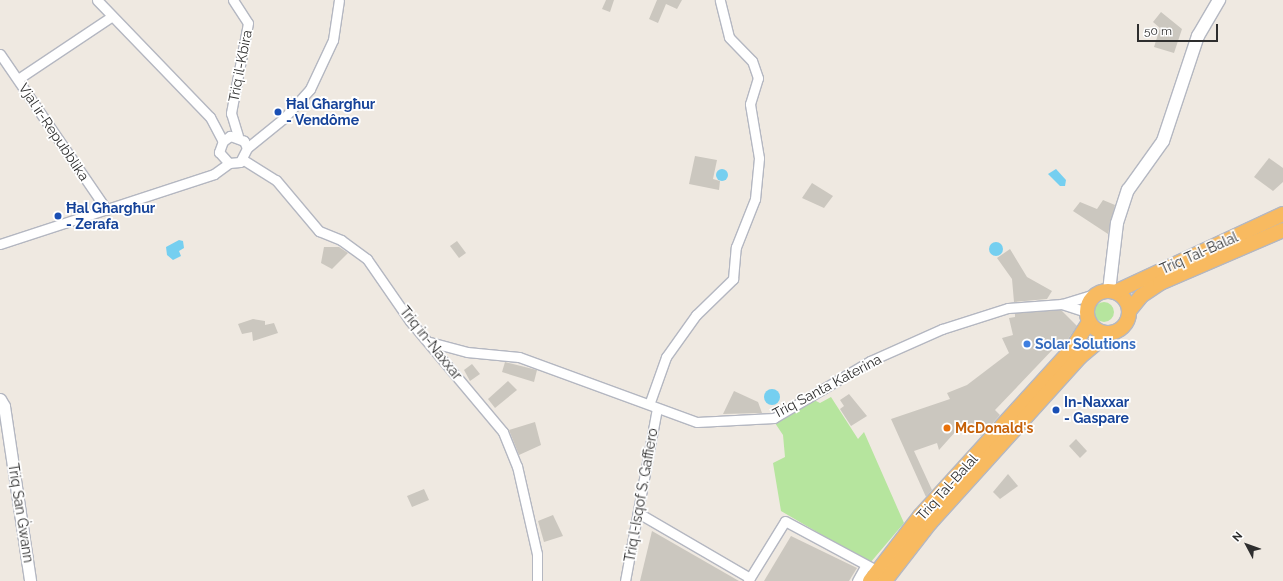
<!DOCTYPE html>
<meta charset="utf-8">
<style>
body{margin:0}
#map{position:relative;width:1283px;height:581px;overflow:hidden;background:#efe9e1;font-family:Raleway,sans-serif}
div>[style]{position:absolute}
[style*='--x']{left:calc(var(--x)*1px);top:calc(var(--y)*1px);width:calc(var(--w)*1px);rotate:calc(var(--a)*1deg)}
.green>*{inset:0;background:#b6e59e}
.round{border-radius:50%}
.water>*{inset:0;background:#75cff0}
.building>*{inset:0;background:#cbc7bf}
.roads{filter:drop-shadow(1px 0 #b4b7c1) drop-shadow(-1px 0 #b4b7c1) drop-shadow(0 1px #b4b7c1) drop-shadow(0 -1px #b4b7c1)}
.minor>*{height:9px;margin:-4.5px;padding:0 4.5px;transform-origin:4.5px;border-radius:4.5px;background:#fff}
.tertiary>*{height:11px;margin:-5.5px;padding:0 5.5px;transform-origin:5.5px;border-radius:5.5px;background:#fff}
.secondary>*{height:12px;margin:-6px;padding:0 6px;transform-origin:6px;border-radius:6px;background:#fff}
.trunk>*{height:14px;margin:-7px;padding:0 7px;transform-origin:7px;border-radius:7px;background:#f8ba60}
.trunk>.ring{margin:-7px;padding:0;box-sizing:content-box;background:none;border:14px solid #f8ba60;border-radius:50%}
.dots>*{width:11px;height:11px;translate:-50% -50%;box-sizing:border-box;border:2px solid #fff;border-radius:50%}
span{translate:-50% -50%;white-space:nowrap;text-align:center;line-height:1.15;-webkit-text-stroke:3.5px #fff;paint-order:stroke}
.street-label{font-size:14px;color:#2e2e2e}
.transit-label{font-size:14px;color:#164399;font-weight:700}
.left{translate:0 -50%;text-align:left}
.shop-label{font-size:14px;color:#366cbe;font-weight:700}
.food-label{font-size:14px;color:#c56008;font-weight:700}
.north{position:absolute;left:1227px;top:525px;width:40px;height:40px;-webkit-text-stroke:3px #fff;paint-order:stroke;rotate:311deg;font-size:11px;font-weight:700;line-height:16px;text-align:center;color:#2e2e2e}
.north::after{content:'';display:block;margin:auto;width:14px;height:18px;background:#2e2e2e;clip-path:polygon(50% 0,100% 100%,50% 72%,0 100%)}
.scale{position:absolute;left:1137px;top:24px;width:81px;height:18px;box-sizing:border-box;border:2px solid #2e2e2e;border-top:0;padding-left:5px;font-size:12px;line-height:14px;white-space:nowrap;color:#2e2e2e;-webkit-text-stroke:3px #fff;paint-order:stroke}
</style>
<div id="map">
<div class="green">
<i class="round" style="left:1094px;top:302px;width:20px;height:20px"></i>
<i style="clip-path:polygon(831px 397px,858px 439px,864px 432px,904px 523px,870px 563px,781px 511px,773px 463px,785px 457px,783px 435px,775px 423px,814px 400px,820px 403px)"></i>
</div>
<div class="water">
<i class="round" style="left:716px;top:169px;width:12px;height:12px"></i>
<i style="clip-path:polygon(1056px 169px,1066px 180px,1065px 186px,1060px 186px,1048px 174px)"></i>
<i style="clip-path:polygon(179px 240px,183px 241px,184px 248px,179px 251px,181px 256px,173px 260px,167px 255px,166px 247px)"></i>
<i class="round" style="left:989px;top:242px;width:14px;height:14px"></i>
<i class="round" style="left:764px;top:389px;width:16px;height:16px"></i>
</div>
<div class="building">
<i style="clip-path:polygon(606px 0,614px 0,610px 12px,602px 9px)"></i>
<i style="clip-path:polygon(657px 0,682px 0,677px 9px,666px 4px,658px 23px,649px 19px)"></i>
<i style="clip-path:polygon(1161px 12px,1182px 29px,1174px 53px,1154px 47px,1160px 28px,1153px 22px)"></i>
<i style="clip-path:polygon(695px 156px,717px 160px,713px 179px,720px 181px,719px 190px,689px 184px)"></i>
<i style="clip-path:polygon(1269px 158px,1283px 168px,1283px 182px,1273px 191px,1254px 177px)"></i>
<i style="clip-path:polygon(812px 183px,833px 196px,824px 208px,802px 198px)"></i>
<i style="clip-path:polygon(1103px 200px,1115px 205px,1108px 234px,1073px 211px,1080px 202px,1097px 209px)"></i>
<i style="clip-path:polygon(457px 241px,466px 253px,459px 258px,450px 246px)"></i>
<i style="clip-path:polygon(324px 247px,339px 247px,348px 253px,332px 269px,321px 263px)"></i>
<i style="clip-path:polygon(1010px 249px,1027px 277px,1052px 291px,1047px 299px,1014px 302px,1012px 279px,997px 258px)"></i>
<i style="clip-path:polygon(1061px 310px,1077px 326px,1061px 349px,1057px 345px,995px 410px,1000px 415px,981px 436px,965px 421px,939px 450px,937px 443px,914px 451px,932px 490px,926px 497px,891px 419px,950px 399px,947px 393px,967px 385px,1009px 353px,1002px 338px,1013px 335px,1009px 318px,1015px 317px,1015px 313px)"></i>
<i style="clip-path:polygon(253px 319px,265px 321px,265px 325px,274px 323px,278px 333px,253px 341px,252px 332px,242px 334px,238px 324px)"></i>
<i style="clip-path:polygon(505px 362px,537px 370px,534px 382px,502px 372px)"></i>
<i style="clip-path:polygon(472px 364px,480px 374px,470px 381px,464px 370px)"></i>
<i style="clip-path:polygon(508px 381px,517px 390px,495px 408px,488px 399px)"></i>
<i style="clip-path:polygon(734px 391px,758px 402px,762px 413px,723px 414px)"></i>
<i style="clip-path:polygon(849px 394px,867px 416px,851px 426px,840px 409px,844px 406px,840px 400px)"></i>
<i style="clip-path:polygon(535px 422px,541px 445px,519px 455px,509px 430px)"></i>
<i style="clip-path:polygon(1076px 439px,1087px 451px,1080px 458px,1069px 446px)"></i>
<i style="clip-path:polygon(1008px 474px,1018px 486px,1000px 499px,993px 492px)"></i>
<i style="clip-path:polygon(424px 489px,429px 500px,412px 507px,407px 496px)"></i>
<i style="clip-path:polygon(553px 515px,563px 536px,544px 542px,538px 521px)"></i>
<i style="clip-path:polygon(652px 531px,739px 581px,640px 581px)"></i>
<i style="clip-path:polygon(791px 536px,857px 568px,849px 581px,764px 581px)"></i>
</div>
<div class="roads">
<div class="minor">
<i style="--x:97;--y:0;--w:163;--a:46"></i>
<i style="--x:210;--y:117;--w:27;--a:62"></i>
<i style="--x:233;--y:0;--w:27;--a:57"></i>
<i style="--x:248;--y:23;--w:92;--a:100.7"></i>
<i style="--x:231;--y:113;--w:24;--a:73"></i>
<i style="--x:0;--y:54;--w:189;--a:55.6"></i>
<i style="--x:18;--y:79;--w:112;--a:-33.7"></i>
<i style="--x:247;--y:148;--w:8;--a:-113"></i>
<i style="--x:244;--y:141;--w:15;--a:-160"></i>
<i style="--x:230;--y:136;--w:9;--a:144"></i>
<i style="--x:223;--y:141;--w:12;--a:110"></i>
<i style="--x:219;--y:152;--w:15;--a:48"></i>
<i style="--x:229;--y:163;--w:11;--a:-5"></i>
<i style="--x:240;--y:162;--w:16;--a:-63"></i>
<i style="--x:247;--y:148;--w:48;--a:-39"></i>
<i style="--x:284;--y:118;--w:39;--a:-48"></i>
<i style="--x:310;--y:89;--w:54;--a:-64.9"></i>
<i style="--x:333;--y:40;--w:40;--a:-81.5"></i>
<i style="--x:242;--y:159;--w:40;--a:32"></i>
<i style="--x:276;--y:180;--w:67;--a:49.9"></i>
<i style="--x:319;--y:231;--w:24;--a:22"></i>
<i style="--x:341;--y:240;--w:32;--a:36"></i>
<i style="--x:367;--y:259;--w:75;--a:55.3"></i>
<i style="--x:410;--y:321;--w:145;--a:50"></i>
<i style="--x:503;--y:432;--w:37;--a:68"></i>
<i style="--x:517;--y:466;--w:90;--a:77.2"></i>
<i style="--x:537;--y:554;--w:27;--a:90"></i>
<i style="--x:0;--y:244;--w:225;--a:-18.1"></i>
<i style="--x:214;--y:174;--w:19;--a:-36"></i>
<i style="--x:1062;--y:304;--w:25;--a:18"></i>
<i style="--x:430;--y:342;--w:38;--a:15"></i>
<i style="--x:467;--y:352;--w:52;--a:5.5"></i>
<i style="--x:519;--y:357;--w:189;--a:20.1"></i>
<i style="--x:697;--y:422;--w:77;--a:-3"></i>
<i style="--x:774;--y:418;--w:112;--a:-30.7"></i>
<i style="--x:870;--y:361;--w:79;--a:-24"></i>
<i style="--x:942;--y:329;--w:69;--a:-17.7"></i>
<i style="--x:1008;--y:308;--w:54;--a:-4.2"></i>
<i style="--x:1062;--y:304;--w:39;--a:-17"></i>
<i style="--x:650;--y:402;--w:48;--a:-70.4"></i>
<i style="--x:666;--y:357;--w:52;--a:-54.5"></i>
<i style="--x:696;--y:315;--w:52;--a:-44.2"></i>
<i style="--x:733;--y:279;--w:32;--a:-85"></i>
<i style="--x:736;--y:247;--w:52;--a:-68.4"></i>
<i style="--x:755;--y:199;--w:41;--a:-84.4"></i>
<i style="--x:759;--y:158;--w:55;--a:-99.5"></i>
<i style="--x:750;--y:104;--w:27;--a:-73"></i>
<i style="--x:758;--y:78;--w:18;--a:-109"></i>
<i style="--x:752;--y:61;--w:33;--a:-134"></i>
<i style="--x:729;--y:37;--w:38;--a:-104"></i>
<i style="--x:640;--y:514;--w:127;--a:30.2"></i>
<i style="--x:625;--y:581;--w:175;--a:-79.5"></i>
<i style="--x:748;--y:581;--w:70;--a:-58.3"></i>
<i style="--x:785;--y:521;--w:103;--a:28.3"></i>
<i style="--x:857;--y:581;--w:18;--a:-61"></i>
</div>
<div class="tertiary">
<i style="--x:0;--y:399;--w:8;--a:60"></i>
<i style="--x:4;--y:406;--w:177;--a:81.5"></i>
</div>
<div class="secondary">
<i style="--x:1109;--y:291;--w:68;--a:-83.3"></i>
<i style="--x:1117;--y:223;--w:35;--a:-72"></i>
<i style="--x:1128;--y:190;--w:60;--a:-54.5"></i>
<i style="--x:1163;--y:141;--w:111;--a:-71.6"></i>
<i style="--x:1198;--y:36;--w:42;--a:-59.7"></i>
</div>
<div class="trunk">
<i class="ring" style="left:1087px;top:291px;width:28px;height:28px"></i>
<i style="--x:1115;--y:292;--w:185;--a:-24.9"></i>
<i style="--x:1129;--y:311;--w:19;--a:-51"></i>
<i style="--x:1141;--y:296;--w:23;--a:-34"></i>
<i style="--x:1160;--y:283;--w:134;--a:-23.3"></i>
<i style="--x:870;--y:581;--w:82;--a:-52.4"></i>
<i style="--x:920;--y:516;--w:224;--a:-47.7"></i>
<i style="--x:1071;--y:350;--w:33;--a:-57"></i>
<i style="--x:885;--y:581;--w:73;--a:-52.2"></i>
<i style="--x:930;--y:523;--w:224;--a:-47.9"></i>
<i style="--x:1080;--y:357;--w:35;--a:-40"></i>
</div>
</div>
<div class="dots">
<i style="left:278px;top:112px;background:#1a4fb4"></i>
<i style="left:58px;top:216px;background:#1a4fb4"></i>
<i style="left:1027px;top:344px;background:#3f7fe0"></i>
<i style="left:1056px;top:410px;background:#1a4fb4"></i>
<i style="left:947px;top:428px;background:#e8710a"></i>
</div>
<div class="street-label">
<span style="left:240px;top:66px;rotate:-79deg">Triq il-Kbira</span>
<span style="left:54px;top:132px;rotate:56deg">Vjal ir-Repubblika</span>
<span style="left:1199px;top:253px;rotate:-24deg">Triq Tal-Balal</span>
<span style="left:431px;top:343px;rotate:51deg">Triq in-Naxxar</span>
<span style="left:827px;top:386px;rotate:-28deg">Triq Santa Katerina</span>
<span style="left:947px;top:487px;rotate:-48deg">Triq Tal-Balal</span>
<span style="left:641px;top:495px;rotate:-80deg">Triq l-Isqof S. Gaffiero</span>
<span style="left:21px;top:513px;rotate:81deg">Triq San Ġwann</span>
</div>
<div class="transit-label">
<span class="left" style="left:286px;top:112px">Ħal Għargħur<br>- Vendôme</span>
<span class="left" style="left:66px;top:216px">Ħal Għargħur<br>- Zerafa</span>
<span class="left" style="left:1064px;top:410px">In-Naxxar<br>- Gaspare</span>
</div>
<div class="shop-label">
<span class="left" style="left:1035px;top:344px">Solar Solutions</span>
</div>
<div class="food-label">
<span class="left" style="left:955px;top:428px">McDonald's</span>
</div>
<div class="north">N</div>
<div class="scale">50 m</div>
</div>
